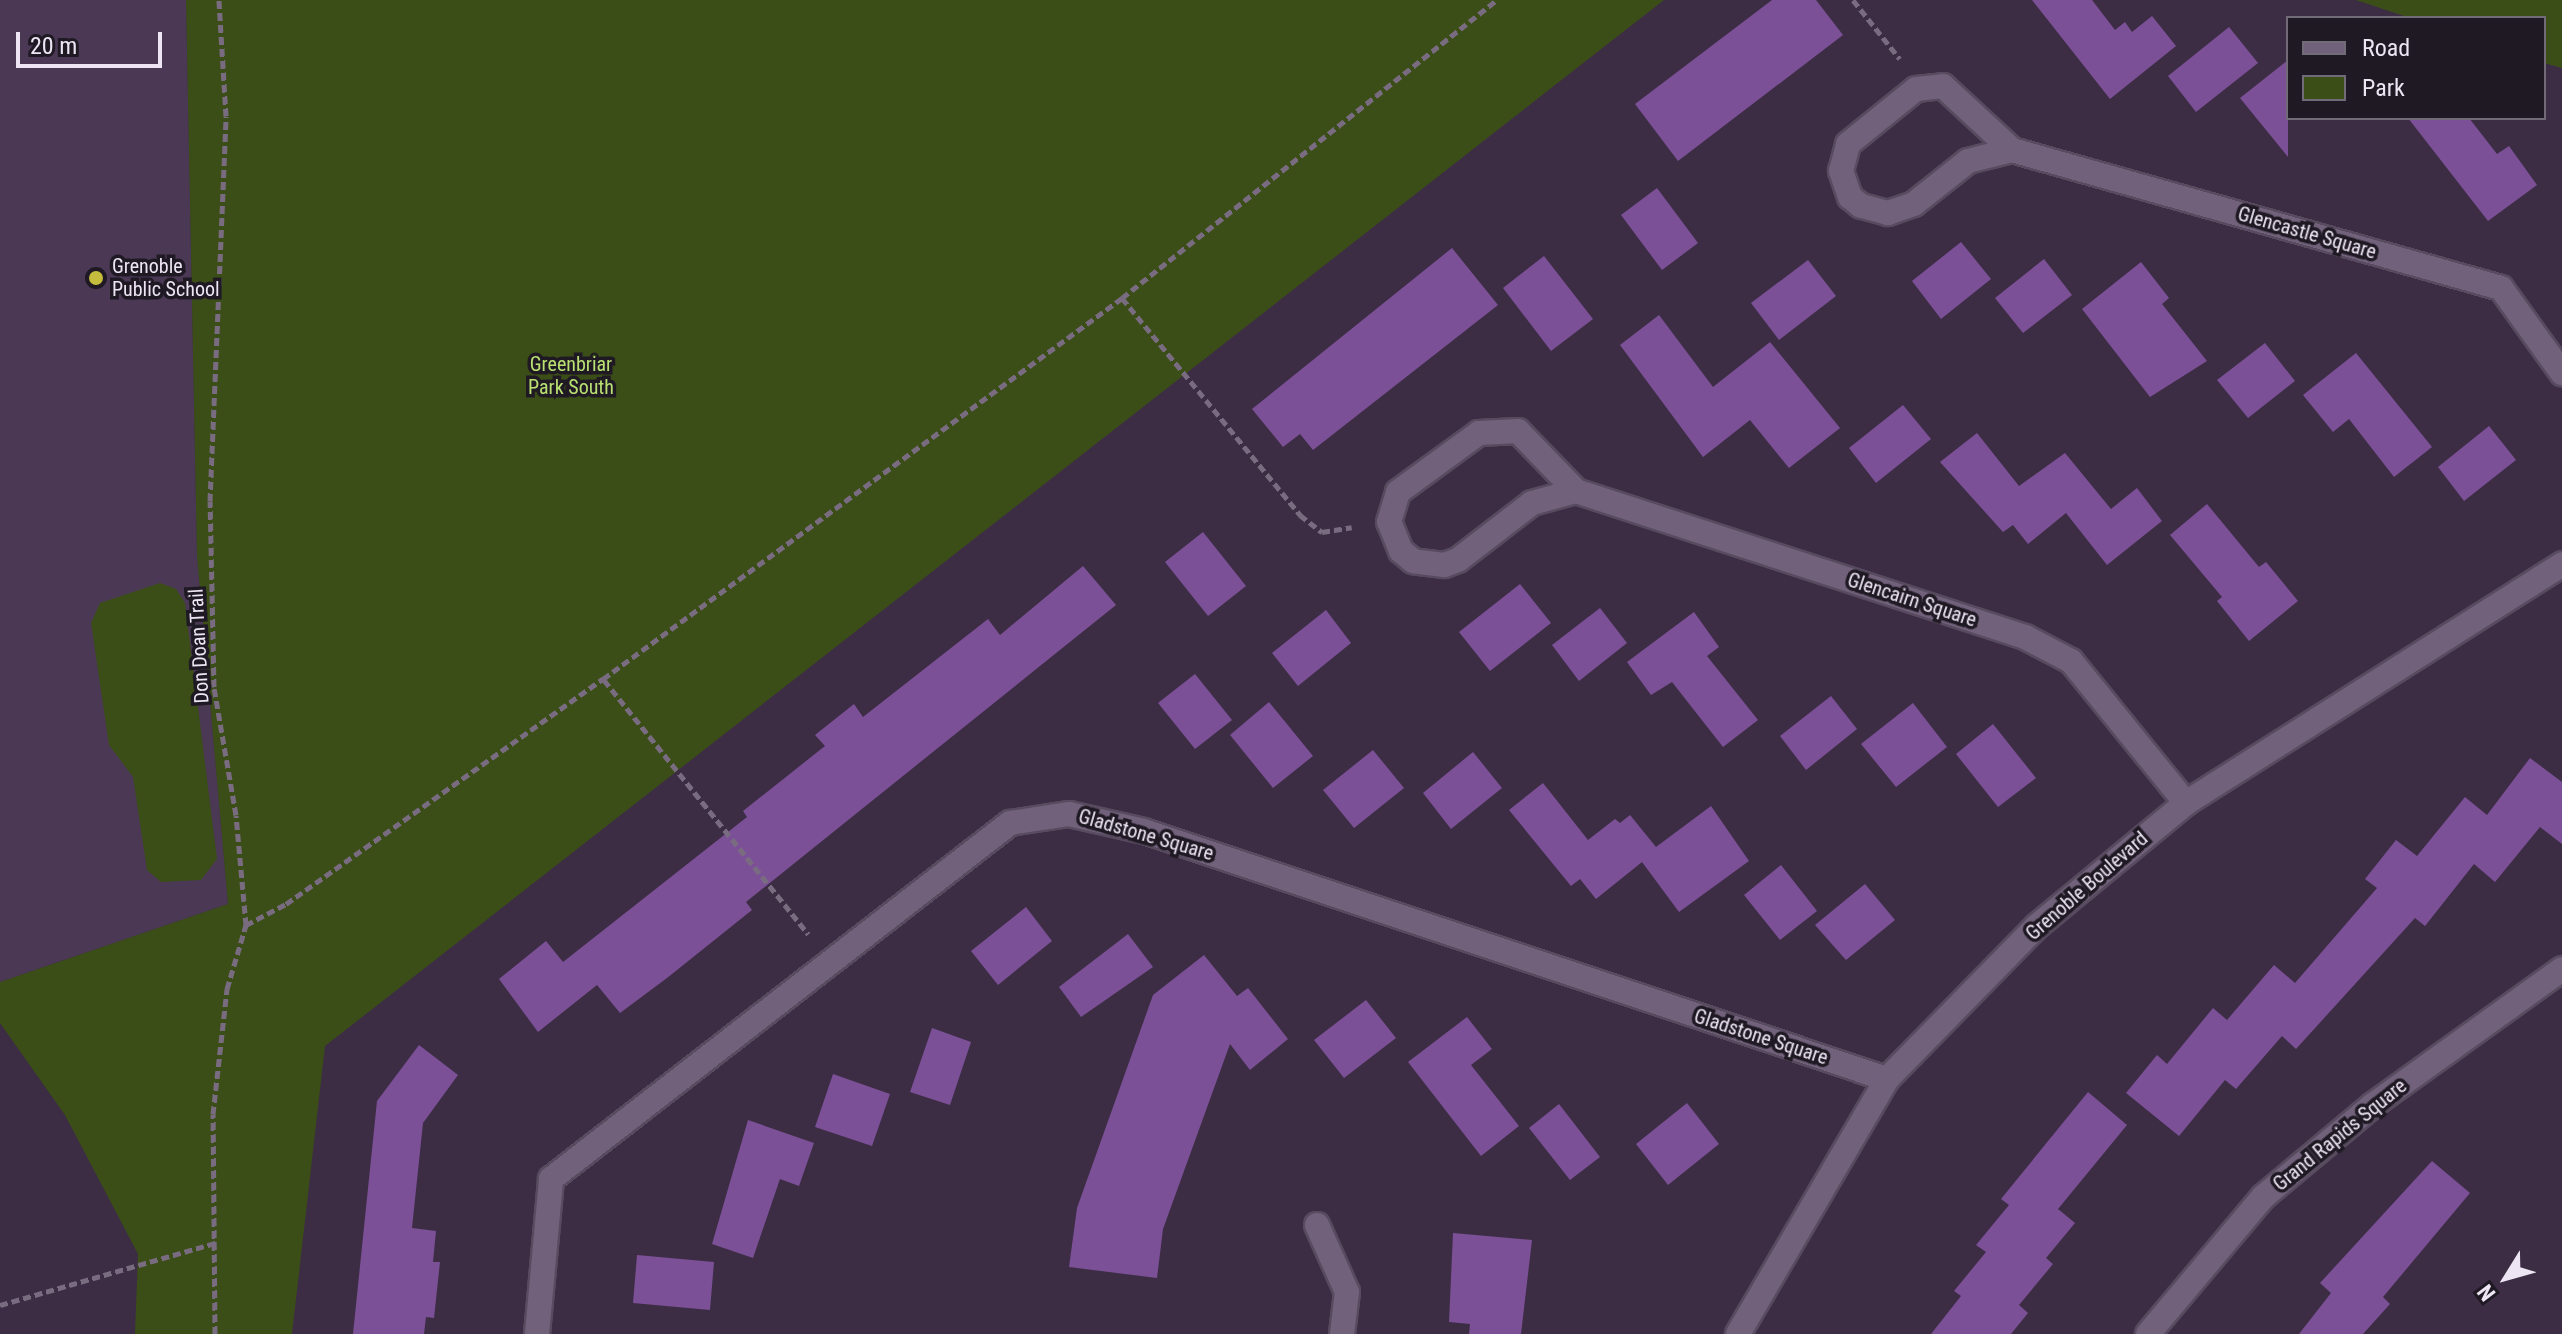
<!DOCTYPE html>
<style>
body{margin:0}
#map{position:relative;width:2562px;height:1334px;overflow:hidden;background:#3c2d45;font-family:"Roboto Condensed",sans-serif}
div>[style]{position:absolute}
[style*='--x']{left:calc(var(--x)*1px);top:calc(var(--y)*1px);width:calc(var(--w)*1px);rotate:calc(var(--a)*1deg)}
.built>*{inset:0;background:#4a3855}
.green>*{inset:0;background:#3c4e17}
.building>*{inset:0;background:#7c5096}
.path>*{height:5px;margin-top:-2.5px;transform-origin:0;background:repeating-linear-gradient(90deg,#796c81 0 8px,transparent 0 12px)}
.roads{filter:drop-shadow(2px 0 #584b5f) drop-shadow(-2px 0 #584b5f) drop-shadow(0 2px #584b5f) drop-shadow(0 -2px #584b5f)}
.minor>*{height:24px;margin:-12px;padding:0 12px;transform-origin:12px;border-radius:12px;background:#71617b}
.dots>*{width:22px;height:22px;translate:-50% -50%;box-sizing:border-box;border:4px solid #1f1923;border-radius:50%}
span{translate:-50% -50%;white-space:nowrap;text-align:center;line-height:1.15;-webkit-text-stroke:7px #1f1923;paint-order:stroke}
.street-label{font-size:20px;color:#eee5f4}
.poi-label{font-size:20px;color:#eee5f4}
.left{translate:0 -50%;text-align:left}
.park-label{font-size:20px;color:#b9e071}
.legend{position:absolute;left:2286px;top:16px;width:260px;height:104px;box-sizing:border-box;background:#1f1923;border:2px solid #726b77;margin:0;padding:10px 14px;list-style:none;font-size:24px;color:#eee5f4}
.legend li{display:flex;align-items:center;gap:16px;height:40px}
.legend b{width:40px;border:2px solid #726b77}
.north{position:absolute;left:2466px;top:1238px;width:80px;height:80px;-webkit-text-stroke:6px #1f1923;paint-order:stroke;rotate:233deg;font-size:22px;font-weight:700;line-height:32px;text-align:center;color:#eee5f4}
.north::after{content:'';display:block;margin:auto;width:28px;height:36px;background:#eee5f4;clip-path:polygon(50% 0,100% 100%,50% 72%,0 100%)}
.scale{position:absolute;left:16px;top:32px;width:146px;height:36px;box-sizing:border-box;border:4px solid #eee5f4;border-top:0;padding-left:10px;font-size:24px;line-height:28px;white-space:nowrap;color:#eee5f4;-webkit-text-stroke:6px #1f1923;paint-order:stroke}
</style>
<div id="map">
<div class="built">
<i style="clip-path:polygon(0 0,186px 0,197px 556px,228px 904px,0 982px)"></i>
</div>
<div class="green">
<i style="clip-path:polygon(186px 0,1664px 0,325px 1046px,292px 1334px,135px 1334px,138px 1254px,65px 1115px,0 1023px,0 982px,228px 904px,197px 556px)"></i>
<i style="clip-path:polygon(2356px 0,2562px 0,2562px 68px,2544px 63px,2544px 18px,2410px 18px)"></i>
<i style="clip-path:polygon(160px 583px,176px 589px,185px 603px,217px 859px,201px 880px,161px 882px,147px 870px,133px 777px,109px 745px,91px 623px,100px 603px)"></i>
</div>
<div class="building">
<i style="clip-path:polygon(1772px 0,1816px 0,1843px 35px,1678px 161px,1635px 104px)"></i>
<i style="clip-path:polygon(2032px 0,2092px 0,2115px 30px,2125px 22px,2132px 32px,2152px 16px,2176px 46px,2110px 99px)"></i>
<i style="clip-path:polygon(2229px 27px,2258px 63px,2196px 112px,2168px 76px)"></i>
<i style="clip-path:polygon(2288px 60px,2288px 157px,2240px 98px)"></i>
<i style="clip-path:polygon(2408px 118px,2469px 118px,2497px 154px,2509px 146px,2537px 185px,2488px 221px)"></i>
<i style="clip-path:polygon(1657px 188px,1698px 243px,1662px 270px,1621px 215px)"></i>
<i style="clip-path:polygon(1961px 242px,1991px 279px,1941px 319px,1912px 281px)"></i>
<i style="clip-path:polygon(1452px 248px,1498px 305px,1313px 450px,1300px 434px,1283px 447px,1252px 409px)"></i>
<i style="clip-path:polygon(1544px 256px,1593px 319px,1551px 351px,1503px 288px)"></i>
<i style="clip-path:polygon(2044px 259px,2072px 295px,2023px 333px,1995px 298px)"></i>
<i style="clip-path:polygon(1808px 260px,1836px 296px,1779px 340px,1751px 303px)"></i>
<i style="clip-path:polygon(2141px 262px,2169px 298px,2162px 304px,2207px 361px,2150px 397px,2082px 309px)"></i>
<i style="clip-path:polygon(1659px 315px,1713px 387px,1770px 342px,1840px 428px,1789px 468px,1750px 420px,1703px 457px,1620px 345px)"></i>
<i style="clip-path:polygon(2265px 343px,2295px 381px,2248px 418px,2217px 380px)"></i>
<i style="clip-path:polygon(2356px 353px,2432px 447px,2394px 477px,2349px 419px,2333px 432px,2303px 395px)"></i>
<i style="clip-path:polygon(1903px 405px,1931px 439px,1876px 483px,1849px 448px)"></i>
<i style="clip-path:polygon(2489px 426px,2516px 460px,2464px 501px,2438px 467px)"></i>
<i style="clip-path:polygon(1977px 433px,2019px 486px,2065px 453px,2111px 509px,2137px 488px,2162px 521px,2107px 565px,2066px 513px,2028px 544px,2013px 525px,2003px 532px,1940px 462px)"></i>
<i style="clip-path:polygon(2207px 504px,2259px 567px,2266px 562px,2298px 601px,2249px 641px,2217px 601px,2222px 597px,2170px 535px)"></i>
<i style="clip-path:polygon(1203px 532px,1246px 586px,1208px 616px,1165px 562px)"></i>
<i style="clip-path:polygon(1083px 566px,1116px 605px,746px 902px,752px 910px,667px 978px,620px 1013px,597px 985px,538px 1032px,499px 979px,546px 941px,563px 962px,747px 817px,743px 811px,825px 746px,815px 735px,854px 704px,863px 717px,988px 619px,1000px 635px)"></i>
<i style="clip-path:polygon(1520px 584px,1551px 623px,1490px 671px,1459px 632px)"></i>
<i style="clip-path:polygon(1600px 608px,1627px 643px,1579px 681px,1552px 645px)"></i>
<i style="clip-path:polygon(1326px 610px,1351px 643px,1298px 686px,1272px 653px)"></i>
<i style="clip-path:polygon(1694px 612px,1719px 647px,1707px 656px,1758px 720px,1723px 747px,1672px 682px,1651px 695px,1627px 662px)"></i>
<i style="clip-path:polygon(1195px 674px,1232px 720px,1195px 749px,1158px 703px)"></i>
<i style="clip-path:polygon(1831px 696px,1857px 729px,1806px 770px,1780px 736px)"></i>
<i style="clip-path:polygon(1269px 702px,1313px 756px,1273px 788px,1230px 735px)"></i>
<i style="clip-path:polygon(1913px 703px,1947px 747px,1896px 787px,1861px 744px)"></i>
<i style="clip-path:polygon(1993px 724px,2036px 778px,1998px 807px,1956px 754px)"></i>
<i style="clip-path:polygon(1373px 750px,1404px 788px,1354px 828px,1323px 790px)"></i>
<i style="clip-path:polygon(1473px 752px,1502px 788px,1451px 829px,1423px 793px)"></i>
<i style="clip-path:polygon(2530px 758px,2562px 782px,2562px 844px,2540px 827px,2495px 882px,2474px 864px,2425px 926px,2415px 918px,2296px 1049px,2282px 1036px,2236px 1089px,2225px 1080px,2179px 1136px,2126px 1093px,2157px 1055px,2167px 1064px,2213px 1008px,2227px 1020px,2274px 965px,2295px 983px,2377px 888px,2365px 879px,2396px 840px,2417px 856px,2465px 797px,2487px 815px)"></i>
<i style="clip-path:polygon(1543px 783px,1588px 840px,1615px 819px,1620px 823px,1630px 815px,1656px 847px,1711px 806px,1749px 861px,1679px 912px,1642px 862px,1596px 899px,1580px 879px,1571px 886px,1509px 810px)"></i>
<i style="clip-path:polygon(1781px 865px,1817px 911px,1780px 940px,1744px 895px)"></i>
<i style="clip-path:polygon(1865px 884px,1895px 920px,1846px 960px,1815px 925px)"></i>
<i style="clip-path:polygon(1026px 907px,1052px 941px,998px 985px,971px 951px)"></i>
<i style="clip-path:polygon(1128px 934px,1153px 967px,1081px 1017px,1059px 987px)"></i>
<i style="clip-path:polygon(1204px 955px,1237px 996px,1248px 988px,1288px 1039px,1250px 1070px,1230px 1044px,1163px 1229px,1157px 1278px,1069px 1267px,1077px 1208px,1153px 995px)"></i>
<i style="clip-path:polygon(1366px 1000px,1396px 1038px,1344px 1078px,1314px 1040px)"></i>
<i style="clip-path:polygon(1467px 1017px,1492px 1049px,1471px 1065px,1519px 1126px,1481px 1156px,1408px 1062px)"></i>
<i style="clip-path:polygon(932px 1028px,971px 1042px,950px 1105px,910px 1092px)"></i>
<i style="clip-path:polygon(419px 1045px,458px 1075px,423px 1123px,412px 1228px,436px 1231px,433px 1262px,440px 1262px,434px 1318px,426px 1317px,424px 1334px,353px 1334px,377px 1101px)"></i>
<i style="clip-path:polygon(833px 1074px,890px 1094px,872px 1146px,815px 1127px)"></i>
<i style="clip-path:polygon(2088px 1092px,2127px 1125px,2058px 1209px,2075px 1223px,2046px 1258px,2053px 1264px,2019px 1305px,2028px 1313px,2011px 1334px,1931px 1334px,1961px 1296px,1954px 1291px,1986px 1252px,1976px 1245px,2009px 1205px,2001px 1199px)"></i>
<i style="clip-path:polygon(1687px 1103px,1719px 1144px,1668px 1185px,1636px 1144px)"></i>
<i style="clip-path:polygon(1559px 1104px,1600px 1157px,1570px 1180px,1529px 1128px)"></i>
<i style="clip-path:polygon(748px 1120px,814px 1143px,799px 1186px,780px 1179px,753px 1258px,712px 1244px)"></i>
<i style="clip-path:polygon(2432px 1161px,2470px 1193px,2383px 1297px,2390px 1304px,2363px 1334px,2299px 1334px,2331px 1293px,2320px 1283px)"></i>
<i style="clip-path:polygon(1453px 1233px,1532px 1240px,1521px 1334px,1469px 1334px,1470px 1324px,1449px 1322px)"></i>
<i style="clip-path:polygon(637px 1255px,714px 1262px,710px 1310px,633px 1303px)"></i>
</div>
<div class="path">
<i style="--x:1853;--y:0;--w:75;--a:51.5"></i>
<i style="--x:1122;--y:298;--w:281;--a:50.6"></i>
<i style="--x:1300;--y:515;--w:28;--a:38"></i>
<i style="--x:1322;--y:532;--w:30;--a:-9"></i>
<i style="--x:604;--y:680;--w:326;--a:51.2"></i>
<i style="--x:246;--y:925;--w:45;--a:-27.7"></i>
<i style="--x:286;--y:904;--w:389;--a:-35.4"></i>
<i style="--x:603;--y:679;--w:644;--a:-36.28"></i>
<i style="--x:1122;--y:298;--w:479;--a:-38.5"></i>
<i style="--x:0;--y:1305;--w:227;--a:-16.1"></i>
<i style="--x:215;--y:1334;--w:220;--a:-90.5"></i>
<i style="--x:213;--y:1114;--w:126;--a:-83.6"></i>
<i style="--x:227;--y:989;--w:67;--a:-73.5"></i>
<i style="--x:246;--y:925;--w:110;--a:-95.2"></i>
<i style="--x:236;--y:815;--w:130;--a:-99.8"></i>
<i style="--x:214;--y:687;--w:186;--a:-91.2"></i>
<i style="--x:210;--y:501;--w:385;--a:-87.6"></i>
<i style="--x:226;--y:116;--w:116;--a:-93.5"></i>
</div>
<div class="roads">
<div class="minor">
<i style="--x:2012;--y:150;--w:45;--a:166"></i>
<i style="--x:1968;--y:161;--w:69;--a:141.5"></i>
<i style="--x:1914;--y:204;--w:28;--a:161"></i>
<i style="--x:1888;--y:213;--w:28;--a:-165"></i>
<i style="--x:1861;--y:206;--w:14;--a:-141"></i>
<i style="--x:1850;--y:197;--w:28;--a:-109"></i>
<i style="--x:1841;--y:171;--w:28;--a:-75"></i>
<i style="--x:1848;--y:144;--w:87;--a:-39"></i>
<i style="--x:1916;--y:89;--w:27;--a:-6"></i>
<i style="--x:1943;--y:86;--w:94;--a:42.8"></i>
<i style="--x:2012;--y:150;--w:508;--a:15.76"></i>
<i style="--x:2501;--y:288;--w:105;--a:54.3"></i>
<i style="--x:1576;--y:491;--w:46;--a:164.7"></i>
<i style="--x:1532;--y:503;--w:93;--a:142.4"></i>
<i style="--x:1458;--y:560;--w:15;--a:160"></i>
<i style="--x:1444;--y:565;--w:31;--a:-173"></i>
<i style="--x:1413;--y:561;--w:16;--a:-140"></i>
<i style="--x:1401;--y:551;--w:31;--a:-112"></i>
<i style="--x:1389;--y:522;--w:31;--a:-73"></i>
<i style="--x:1398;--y:492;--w:100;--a:-36.1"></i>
<i style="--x:1479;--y:433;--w:39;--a:-3"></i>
<i style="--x:1518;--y:431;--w:83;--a:46"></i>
<i style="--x:1576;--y:491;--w:472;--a:18"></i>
<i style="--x:2025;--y:637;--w:52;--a:27.6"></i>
<i style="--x:2071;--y:661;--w:183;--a:51"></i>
<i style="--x:1317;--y:1225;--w:73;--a:65.9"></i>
<i style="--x:1347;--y:1292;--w:42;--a:96.8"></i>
<i style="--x:537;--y:1334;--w:156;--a:-84.8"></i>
<i style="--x:551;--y:1179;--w:581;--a:-37.8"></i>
<i style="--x:1010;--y:823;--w:60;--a:-8.7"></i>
<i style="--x:1069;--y:814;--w:77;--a:12.8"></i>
<i style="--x:1144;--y:831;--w:783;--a:18.46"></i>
<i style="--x:1738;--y:1334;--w:295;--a:-59.7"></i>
<i style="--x:1887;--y:1079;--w:214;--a:-45.6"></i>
<i style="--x:2037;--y:926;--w:193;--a:-39.5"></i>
<i style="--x:2186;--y:803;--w:446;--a:-32.4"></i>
<i style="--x:2148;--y:1334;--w:179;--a:-50"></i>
<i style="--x:2263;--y:1197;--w:143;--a:-39.9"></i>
<i style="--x:2373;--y:1105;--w:233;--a:-35.7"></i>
</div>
</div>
<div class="dots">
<i style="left:96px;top:278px;background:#c5bc3d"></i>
</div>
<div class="street-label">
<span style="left:2307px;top:233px;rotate:16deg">Glencastle Square</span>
<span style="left:1912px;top:600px;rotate:18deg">Glencairn Square</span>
<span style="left:199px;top:646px;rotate:-93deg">Don Doan Trail</span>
<span style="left:1146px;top:835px;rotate:16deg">Gladstone Square</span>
<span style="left:2087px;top:886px;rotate:-41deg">Grenoble Boulevard</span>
<span style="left:1761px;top:1037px;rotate:18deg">Gladstone Square</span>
<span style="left:2340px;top:1135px;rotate:-39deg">Grand Rapids Square</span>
</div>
<div class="poi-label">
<span class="left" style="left:112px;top:278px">Grenoble<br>Public School</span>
</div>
<div class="park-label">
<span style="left:571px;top:376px">Greenbriar<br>Park South</span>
</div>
<ul class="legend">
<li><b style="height:10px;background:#71617b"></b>Road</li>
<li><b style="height:22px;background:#3c4e17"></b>Park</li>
</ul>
<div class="north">N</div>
<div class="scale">20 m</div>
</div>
